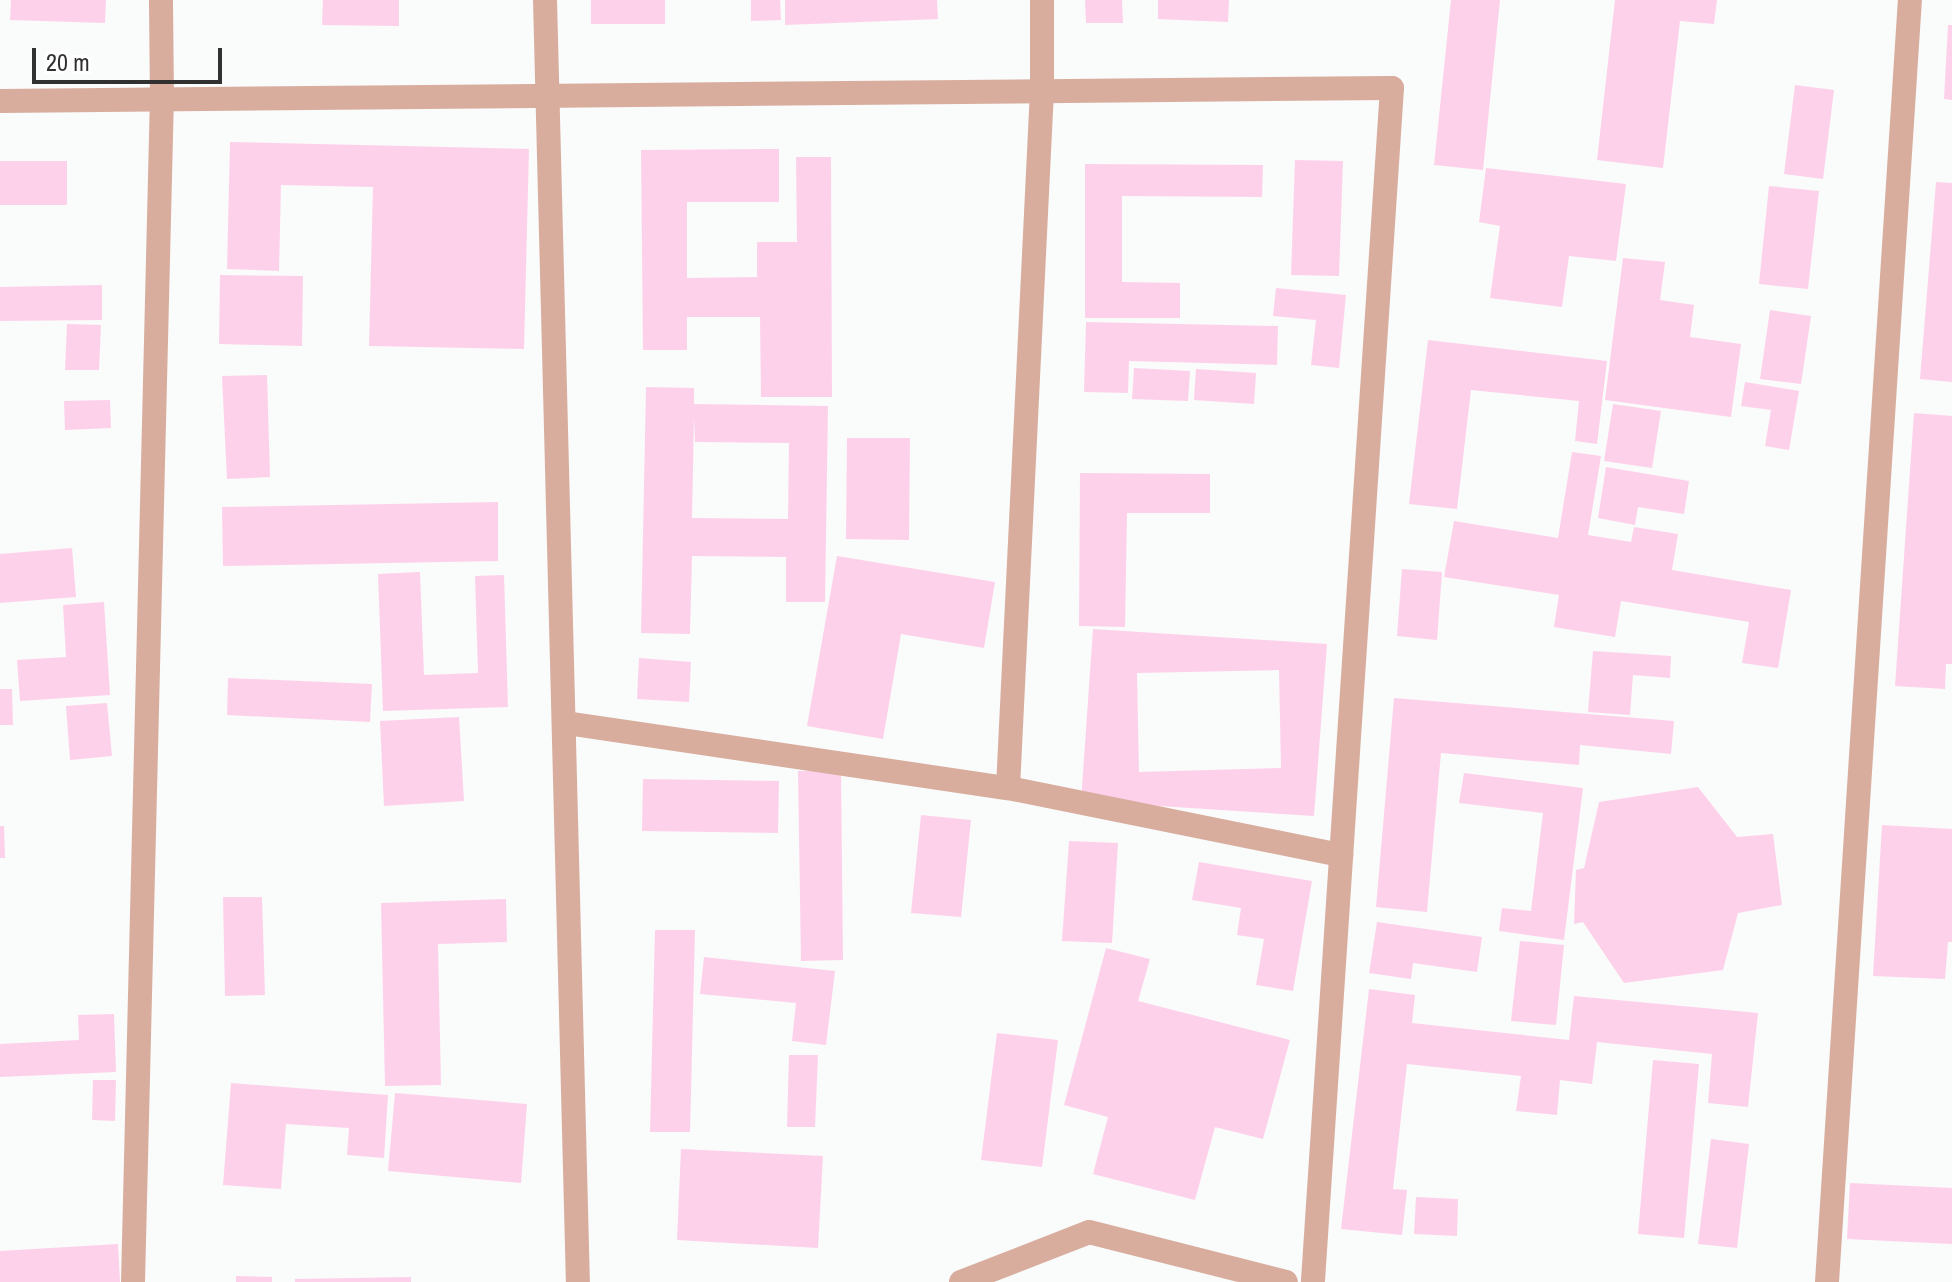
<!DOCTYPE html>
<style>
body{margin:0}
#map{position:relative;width:1952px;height:1282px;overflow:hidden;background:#fafbfb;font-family:"Archivo Narrow",sans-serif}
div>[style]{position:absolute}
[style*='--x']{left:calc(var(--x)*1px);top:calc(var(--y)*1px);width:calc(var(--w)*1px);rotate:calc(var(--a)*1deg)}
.building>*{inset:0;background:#fed1eb}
.minor>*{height:24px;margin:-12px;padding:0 12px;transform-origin:12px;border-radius:12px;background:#d8ad9e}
span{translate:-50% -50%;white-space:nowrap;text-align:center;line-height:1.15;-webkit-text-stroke:7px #fff;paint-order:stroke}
.scale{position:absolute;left:32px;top:48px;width:190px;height:36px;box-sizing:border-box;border:4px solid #313132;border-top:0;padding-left:10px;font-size:24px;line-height:28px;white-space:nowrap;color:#313132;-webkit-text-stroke:6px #fff;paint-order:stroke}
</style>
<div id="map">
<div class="building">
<i style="clip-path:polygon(11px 0,106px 0,105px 23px,10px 20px)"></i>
<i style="clip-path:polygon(323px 0,399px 0,399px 26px,322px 25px)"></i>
<i style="clip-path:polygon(591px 0,665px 0,665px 24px,591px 24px)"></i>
<i style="clip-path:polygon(751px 0,780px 0,781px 20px,751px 21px)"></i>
<i style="clip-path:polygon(785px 0,937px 0,938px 19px,785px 25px)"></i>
<i style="clip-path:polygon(1085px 0,1122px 0,1123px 23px,1086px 23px)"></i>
<i style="clip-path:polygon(1158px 0,1229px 0,1228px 22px,1158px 19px)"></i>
<i style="clip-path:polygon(1451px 0,1500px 0,1483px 170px,1434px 165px)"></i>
<i style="clip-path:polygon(1615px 0,1717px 0,1714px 24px,1680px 21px,1663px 168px,1597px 160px)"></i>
<i style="clip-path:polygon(1948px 25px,1952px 25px,1952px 100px,1944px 99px)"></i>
<i style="clip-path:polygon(1795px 85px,1834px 90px,1823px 179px,1784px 174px)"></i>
<i style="clip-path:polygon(230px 142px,529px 149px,524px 349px,369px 346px,373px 187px,281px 185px,279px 271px,227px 269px)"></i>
<i style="clip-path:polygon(779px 149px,779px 202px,687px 202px,687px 278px,757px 277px,757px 242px,797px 242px,796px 157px,831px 157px,832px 397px,761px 397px,760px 317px,687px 317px,687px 350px,643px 350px,641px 150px)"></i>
<i style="clip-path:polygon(1295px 160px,1343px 161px,1339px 276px,1291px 275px)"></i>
<i style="clip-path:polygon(0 161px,67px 161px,67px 205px,0 205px)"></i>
<i style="clip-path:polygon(1085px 164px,1263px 165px,1262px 197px,1122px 196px,1122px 282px,1180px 283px,1180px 318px,1085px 318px)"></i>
<i style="clip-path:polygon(1486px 168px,1626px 184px,1616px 261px,1569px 256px,1562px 307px,1490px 298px,1500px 226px,1479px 222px)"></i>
<i style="clip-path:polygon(1936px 182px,1952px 183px,1952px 382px,1920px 379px)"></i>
<i style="clip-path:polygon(1769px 186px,1819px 191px,1808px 289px,1759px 284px)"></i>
<i style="clip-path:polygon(1623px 258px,1665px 262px,1660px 300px,1694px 305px,1690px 337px,1741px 344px,1731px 417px,1605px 400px)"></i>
<i style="clip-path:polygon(220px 275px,303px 276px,302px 346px,219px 344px)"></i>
<i style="clip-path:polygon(102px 285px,102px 320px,0 321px,0 287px)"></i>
<i style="clip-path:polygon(1276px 288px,1346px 295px,1339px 368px,1311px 365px,1316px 320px,1273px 316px)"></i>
<i style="clip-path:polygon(1770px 310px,1811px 316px,1801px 384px,1760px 379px)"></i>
<i style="clip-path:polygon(1086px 322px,1278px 326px,1277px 365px,1129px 361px,1128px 393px,1084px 392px)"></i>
<i style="clip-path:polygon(67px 324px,101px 325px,99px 370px,65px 370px)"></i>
<i style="clip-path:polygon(1428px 340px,1607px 361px,1597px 444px,1575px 441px,1579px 401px,1471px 390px,1457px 509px,1409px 504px)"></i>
<i style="clip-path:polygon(1134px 368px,1190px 371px,1188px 401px,1132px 399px)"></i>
<i style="clip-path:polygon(1196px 369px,1256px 373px,1254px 404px,1194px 400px)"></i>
<i style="clip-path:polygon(267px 375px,270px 477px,227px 479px,222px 376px)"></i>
<i style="clip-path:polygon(1745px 382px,1799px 391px,1789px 450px,1765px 446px,1771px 410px,1741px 406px)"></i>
<i style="clip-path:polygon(evenodd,646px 387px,694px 388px,694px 404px,828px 406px,825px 602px,786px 602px,786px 557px,692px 556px,690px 634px,641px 633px,646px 387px,694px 417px,695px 442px,789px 443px,788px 519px,692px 518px,694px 417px)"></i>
<i style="clip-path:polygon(110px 400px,111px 428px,65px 430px,64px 401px)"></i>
<i style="clip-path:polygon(1613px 404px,1661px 411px,1652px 468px,1604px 461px)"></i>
<i style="clip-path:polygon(1914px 413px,1952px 416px,1952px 664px,1946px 664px,1945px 689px,1895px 686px)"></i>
<i style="clip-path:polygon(847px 438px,910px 438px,909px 540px,846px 539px)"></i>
<i style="clip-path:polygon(1572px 452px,1601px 456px,1588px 535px,1631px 542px,1634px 527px,1678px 534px,1672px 570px,1791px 590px,1778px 668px,1742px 663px,1749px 622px,1621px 601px,1615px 637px,1554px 627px,1559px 595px,1444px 577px,1454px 521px,1558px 538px)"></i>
<i style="clip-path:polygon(1606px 467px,1689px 481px,1684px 514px,1638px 507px,1635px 525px,1598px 518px)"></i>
<i style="clip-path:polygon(1080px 473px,1210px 474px,1210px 513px,1127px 513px,1125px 627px,1079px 626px)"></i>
<i style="clip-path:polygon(498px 502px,498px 561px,223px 566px,222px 507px)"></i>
<i style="clip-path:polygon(72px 548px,76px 597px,0 603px,0 554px)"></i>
<i style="clip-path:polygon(837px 556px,995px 582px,984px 648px,901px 634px,883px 739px,807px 726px)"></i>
<i style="clip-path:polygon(1402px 569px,1442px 572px,1437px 640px,1397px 636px)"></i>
<i style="clip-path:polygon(420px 572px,424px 675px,478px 673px,475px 576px,504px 575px,508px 707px,383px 711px,378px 574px)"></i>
<i style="clip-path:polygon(104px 602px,110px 695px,20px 701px,17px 660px,66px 657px,63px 605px)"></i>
<i style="clip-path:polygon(evenodd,1093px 629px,1327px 644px,1314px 816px,1081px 801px,1093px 629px,1279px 670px,1281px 768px,1139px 772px,1137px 673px,1279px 670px)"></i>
<i style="clip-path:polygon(1593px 651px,1671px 656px,1670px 678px,1633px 675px,1630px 715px,1588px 712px)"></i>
<i style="clip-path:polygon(639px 658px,691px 662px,689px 702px,637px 699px)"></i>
<i style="clip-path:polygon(228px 678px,372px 684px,370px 722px,227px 715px)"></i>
<i style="clip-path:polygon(0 689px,12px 689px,13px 725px,0 725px)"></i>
<i style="clip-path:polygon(1394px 698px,1674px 721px,1671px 754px,1580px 745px,1579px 765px,1441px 753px,1427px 912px,1376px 907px)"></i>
<i style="clip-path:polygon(107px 703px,112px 756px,70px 760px,66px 706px)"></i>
<i style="clip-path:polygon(459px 717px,464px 801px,384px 806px,380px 721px)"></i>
<i style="clip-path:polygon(798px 771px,841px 771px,843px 960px,801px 961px)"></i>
<i style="clip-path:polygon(1464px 773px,1583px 788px,1564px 940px,1499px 931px,1502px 908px,1531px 911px,1543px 813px,1459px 803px)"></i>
<i style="clip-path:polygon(643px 779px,779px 781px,778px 833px,642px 831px)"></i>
<i style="clip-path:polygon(1698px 787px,1737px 837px,1773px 834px,1782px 905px,1738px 913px,1723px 970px,1624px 983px,1583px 922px,1574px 924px,1576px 870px,1584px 868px,1599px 802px)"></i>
<i style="clip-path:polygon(921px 815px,971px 820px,961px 917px,911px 913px)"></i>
<i style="clip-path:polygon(1882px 825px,1952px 829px,1952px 942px,1948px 942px,1945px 979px,1873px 976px)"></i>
<i style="clip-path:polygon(0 826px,4px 826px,5px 858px,0 858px)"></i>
<i style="clip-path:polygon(1069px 841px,1118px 843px,1112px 943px,1062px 941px)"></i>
<i style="clip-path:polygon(1199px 862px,1312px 881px,1293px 991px,1256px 985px,1264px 939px,1237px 935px,1241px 908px,1192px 900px)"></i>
<i style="clip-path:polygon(223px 897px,262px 897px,265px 995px,225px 996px)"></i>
<i style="clip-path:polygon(506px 899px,507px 942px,438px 944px,441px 1085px,385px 1086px,381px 903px)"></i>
<i style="clip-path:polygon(1377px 922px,1482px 937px,1477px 972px,1413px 963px,1411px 979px,1369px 973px)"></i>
<i style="clip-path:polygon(655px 930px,695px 930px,690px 1132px,650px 1132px)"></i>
<i style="clip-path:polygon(1520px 941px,1564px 945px,1556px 1025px,1511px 1021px)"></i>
<i style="clip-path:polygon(1106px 948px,1150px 959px,1138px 1001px,1290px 1040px,1263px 1139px,1215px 1127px,1195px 1200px,1093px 1174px,1108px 1117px,1064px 1105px)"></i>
<i style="clip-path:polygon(704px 957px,835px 971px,826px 1045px,792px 1041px,796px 1003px,700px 994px)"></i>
<i style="clip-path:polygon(1369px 989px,1415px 995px,1412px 1023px,1569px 1040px,1574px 996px,1758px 1013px,1748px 1107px,1708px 1103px,1712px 1054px,1597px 1042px,1592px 1084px,1560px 1080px,1557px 1115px,1516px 1111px,1521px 1076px,1407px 1064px,1393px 1189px,1407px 1190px,1402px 1235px,1341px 1229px)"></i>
<i style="clip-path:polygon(114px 1014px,116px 1072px,0 1077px,0 1044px,79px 1040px,78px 1015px)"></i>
<i style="clip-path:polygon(997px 1033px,1058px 1040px,1042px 1167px,981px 1160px)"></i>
<i style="clip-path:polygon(789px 1055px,818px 1055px,815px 1127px,787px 1127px)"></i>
<i style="clip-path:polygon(1653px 1060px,1699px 1064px,1684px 1238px,1638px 1234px)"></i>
<i style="clip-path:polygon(93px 1080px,116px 1080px,115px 1121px,92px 1120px)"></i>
<i style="clip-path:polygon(231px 1083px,388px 1095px,384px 1158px,347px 1155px,349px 1128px,286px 1124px,281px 1189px,223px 1185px)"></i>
<i style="clip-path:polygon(395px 1093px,527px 1104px,521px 1183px,388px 1171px)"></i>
<i style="clip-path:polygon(1711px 1139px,1749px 1144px,1737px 1248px,1698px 1244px)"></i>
<i style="clip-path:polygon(681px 1149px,823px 1156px,818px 1248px,677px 1240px)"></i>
<i style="clip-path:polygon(1850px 1183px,1952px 1188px,1952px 1244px,1847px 1239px)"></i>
<i style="clip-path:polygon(1416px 1197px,1458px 1199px,1457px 1236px,1414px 1234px)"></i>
<i style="clip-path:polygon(118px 1244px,120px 1282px,0 1282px,0 1251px)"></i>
<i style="clip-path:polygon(236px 1276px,272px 1277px,272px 1282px,236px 1282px)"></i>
<i style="clip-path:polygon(411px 1277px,411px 1282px,295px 1282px,295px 1279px)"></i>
</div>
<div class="minor">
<i style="--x:545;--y:0;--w:1282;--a:88.53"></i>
<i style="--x:0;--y:101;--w:1392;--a:-0.54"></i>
<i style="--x:1392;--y:88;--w:1197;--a:93.79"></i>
<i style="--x:566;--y:723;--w:447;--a:8.4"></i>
<i style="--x:1008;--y:788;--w:340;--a:11.4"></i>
<i style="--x:1008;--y:788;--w:698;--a:-87.21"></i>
<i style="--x:1042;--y:91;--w:91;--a:-90"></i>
<i style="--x:133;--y:1282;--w:1183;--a:-88.6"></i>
<i style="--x:162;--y:99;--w:99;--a:-90.6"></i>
<i style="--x:961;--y:1282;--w:137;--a:-21.3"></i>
<i style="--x:1089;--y:1232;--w:203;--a:14.2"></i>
<i style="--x:1827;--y:1282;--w:1285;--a:-86.3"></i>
</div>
<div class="scale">20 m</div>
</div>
